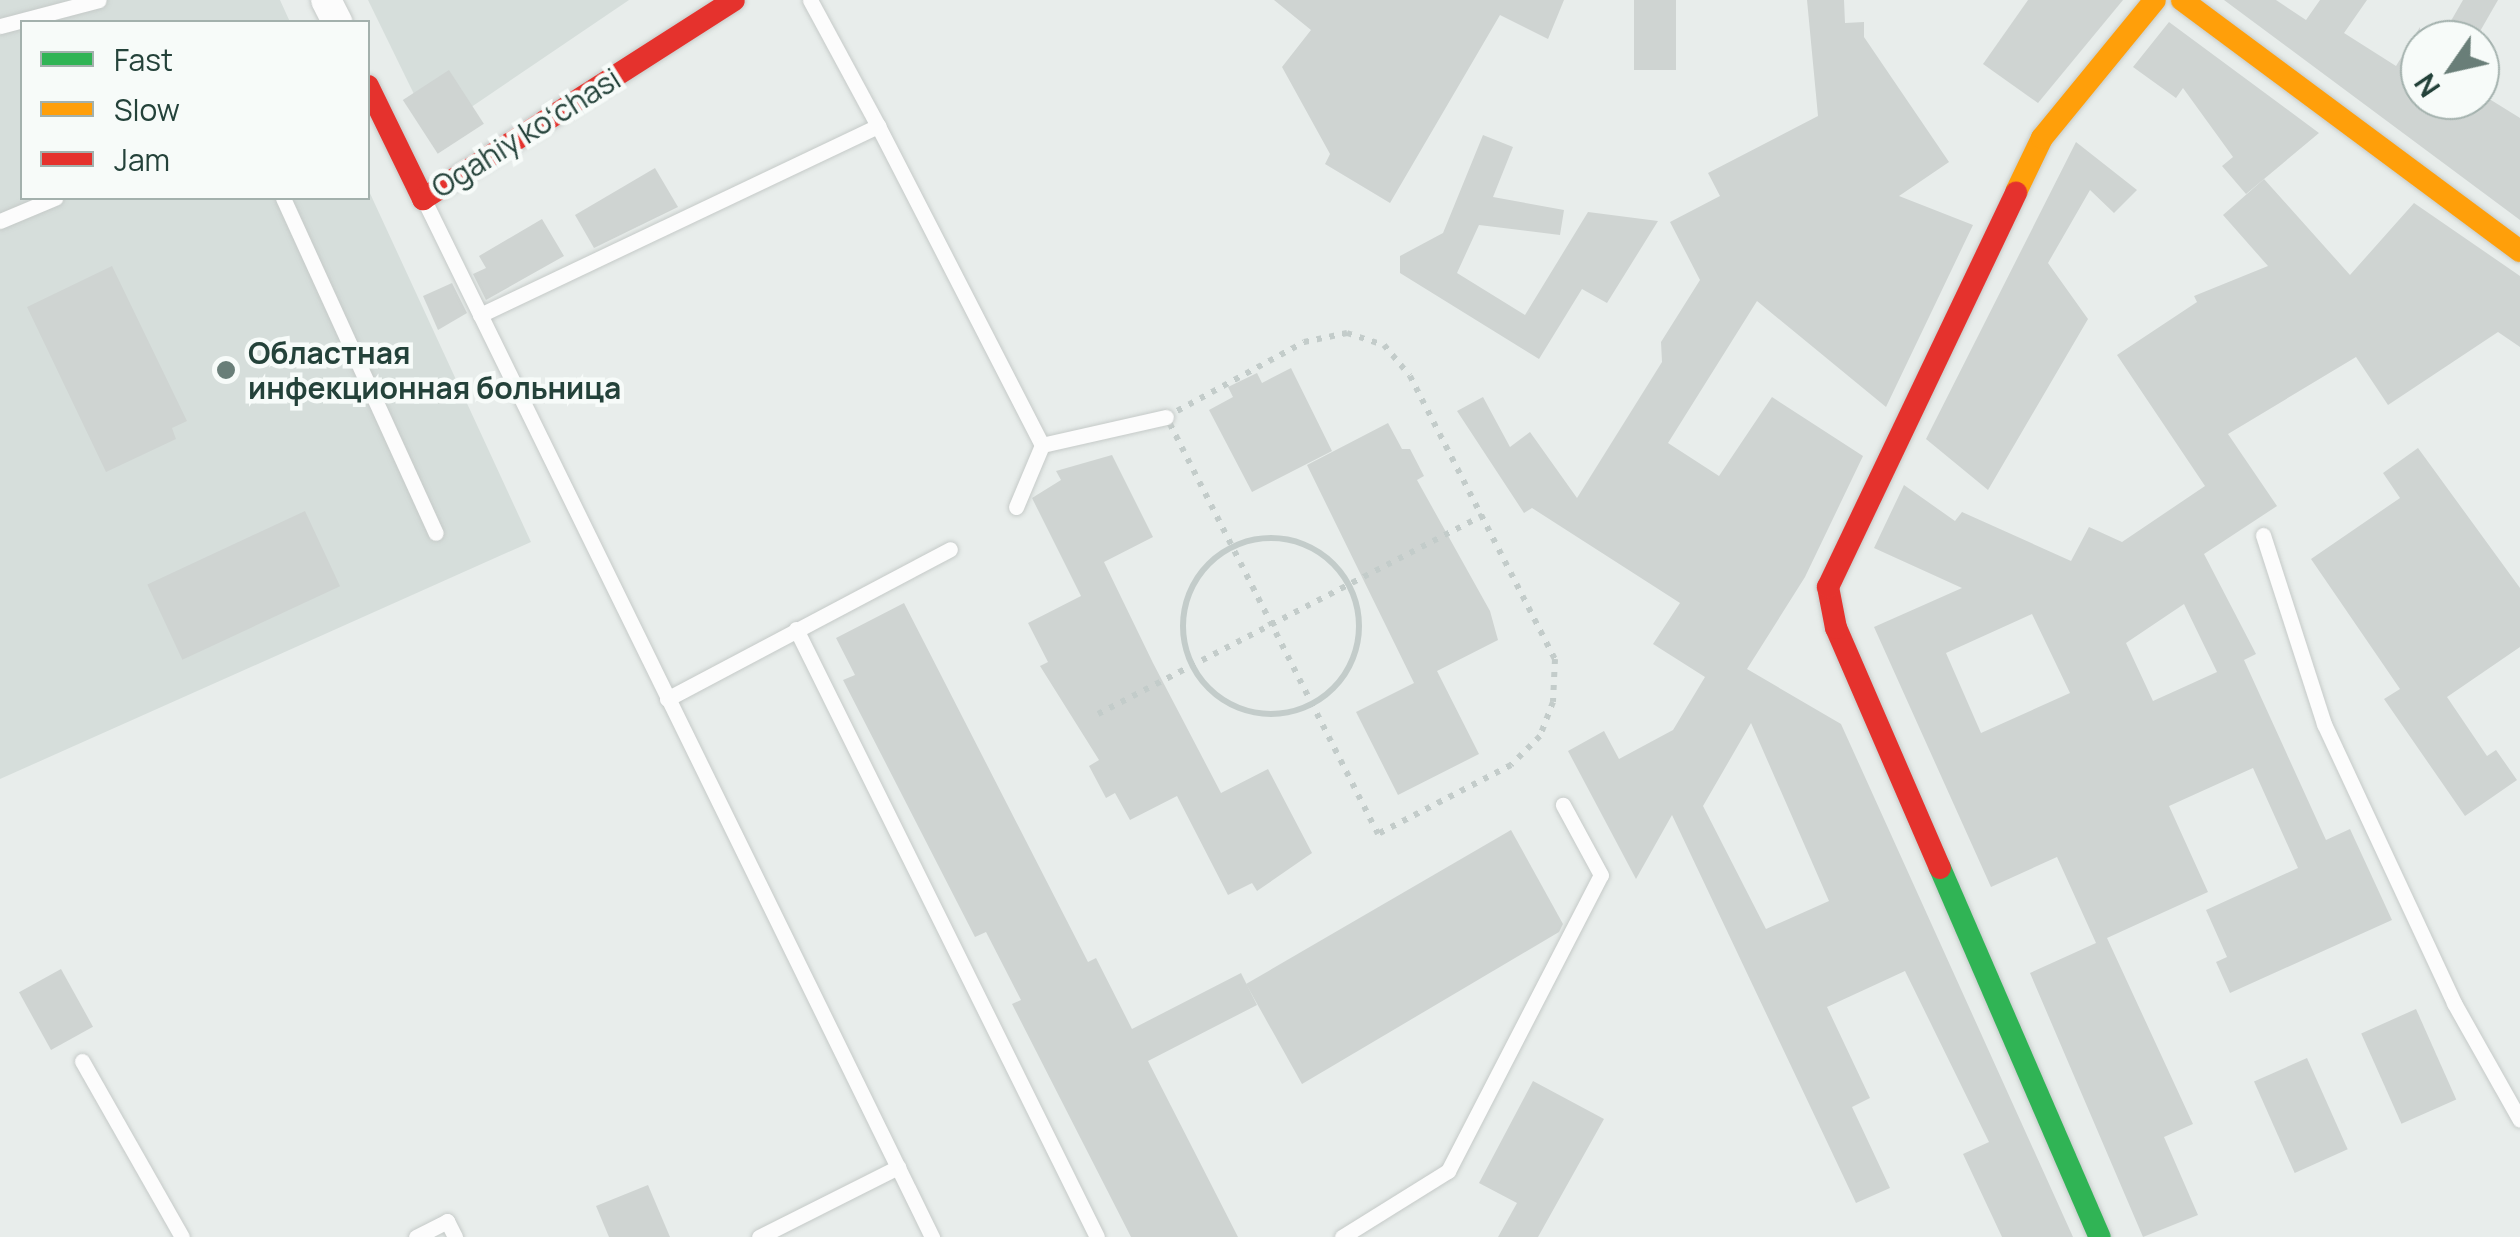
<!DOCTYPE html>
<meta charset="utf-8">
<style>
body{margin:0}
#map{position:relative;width:2520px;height:1237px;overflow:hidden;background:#e8edeb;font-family:Manrope,sans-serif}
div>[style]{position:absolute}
.built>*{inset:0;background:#d6dedb}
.building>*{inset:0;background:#cfd4d2;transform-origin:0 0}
.path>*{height:6px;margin-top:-3px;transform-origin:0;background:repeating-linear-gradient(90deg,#c3ccca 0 5px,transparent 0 13px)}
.path>.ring{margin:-3px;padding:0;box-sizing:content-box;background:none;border:6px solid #c3ccca;border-radius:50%}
.roads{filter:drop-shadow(0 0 2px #c5cac8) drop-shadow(0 0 2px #c5cac8)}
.lane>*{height:15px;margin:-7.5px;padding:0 7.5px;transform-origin:7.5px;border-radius:7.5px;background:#fcfcfc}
.street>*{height:30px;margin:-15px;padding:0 15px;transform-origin:15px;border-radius:15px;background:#fcfcfc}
.fast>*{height:22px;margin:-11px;padding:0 11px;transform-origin:11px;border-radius:11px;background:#30b455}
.slow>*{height:22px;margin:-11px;padding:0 11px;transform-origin:11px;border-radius:11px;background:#ff9f0a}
.jam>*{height:22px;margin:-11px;padding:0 11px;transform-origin:11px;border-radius:11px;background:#e5322d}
.dots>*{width:28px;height:28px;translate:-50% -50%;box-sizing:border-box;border:5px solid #f7fbf9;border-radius:50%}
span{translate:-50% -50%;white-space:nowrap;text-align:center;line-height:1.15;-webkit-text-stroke:9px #f7fbf9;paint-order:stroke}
.street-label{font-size:30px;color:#24423a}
.poi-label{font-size:30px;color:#24423a;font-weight:700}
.left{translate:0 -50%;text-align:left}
.legend{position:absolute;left:20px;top:20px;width:350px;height:180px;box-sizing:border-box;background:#f7fbf9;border:2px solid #a3b1ad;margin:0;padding:12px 18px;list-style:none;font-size:30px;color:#24423a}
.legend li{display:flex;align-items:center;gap:20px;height:50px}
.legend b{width:50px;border:2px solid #a3b1ad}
.north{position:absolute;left:2400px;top:20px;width:100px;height:100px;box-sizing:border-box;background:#f7fbf9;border:2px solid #a3b1ad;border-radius:50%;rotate:236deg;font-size:28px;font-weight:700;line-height:40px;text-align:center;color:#24423a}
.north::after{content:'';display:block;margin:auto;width:35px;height:45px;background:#697e78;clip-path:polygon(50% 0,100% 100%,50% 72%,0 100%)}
</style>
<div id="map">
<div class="built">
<div style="clip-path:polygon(0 0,280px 0,290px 22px,22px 22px,22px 198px,368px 198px,368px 189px,531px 542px,0 779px)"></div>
<div style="clip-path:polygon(368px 0,629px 0,433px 133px)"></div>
</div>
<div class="building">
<div style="clip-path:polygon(1274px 0,1564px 0,1548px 39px,1500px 15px,1390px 203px,1325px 164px,1330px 154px,1282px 67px,1311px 30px)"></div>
<div style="left:1634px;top:0;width:42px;height:70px"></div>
<div style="clip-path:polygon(evenodd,1807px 0,1844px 0,1845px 23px,1864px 22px,1864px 37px,1949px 162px,1899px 196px,1973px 225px,1886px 407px,1757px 301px,1668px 443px,1719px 476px,1772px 397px,1863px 456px,1805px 577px,1747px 669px,1841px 724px,2073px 1237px,2002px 1237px,1963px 1154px,1989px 1142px,1905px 971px,1827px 1007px,1870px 1098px,1852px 1107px,1890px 1188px,1856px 1203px,1672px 815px,1636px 879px,1568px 751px,1604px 731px,1619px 759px,1673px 730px,1705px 677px,1653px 644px,1680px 603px,1532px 508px,1524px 513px,1457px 411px,1483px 397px,1510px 447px,1530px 432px,1577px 498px,1662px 362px,1661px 342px,1700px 280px,1670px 222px,1720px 196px,1708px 173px,1818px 116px,1807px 0,1751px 723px,1829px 901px,1766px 929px,1703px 806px,1751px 723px)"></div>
<div style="clip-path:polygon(2028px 0,2123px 0,2038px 103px,1983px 64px)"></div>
<div style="clip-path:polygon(2224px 0,2276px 0,2306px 20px,2320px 0,2367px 0,2344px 33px,2396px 66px,2420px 27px,2420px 100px,2491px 100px,2520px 118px,2520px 220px)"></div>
<div style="clip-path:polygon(2463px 0,2498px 0,2475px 40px,2440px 40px)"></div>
<div style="clip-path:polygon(2169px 22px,2319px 133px,2246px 194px,2222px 166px,2233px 157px,2183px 88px,2176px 98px,2133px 67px)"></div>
<div style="left:449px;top:70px;width:64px;height:55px;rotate:57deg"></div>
<div style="clip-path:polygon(1483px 135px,1513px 147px,1493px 197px,1564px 210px,1560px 235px,1479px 225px,1457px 273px,1525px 315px,1588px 212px,1658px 221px,1607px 303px,1582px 289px,1539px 359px,1400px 273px,1400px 256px,1443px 233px)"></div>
<div style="clip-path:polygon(2076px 142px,2137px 190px,2114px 213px,2090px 190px,2048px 263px,2088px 319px,1988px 490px,1926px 439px)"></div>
<div style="clip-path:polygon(655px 168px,678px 207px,594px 248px,575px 215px)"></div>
<div style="clip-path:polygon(evenodd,2264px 179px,2350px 275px,2414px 203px,2520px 276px,2520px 347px,2498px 332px,2388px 405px,2356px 357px,2228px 434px,2277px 506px,2204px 554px,2256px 654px,2244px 660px,2326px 840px,2350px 829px,2392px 920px,2230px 993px,2216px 962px,2227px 957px,2206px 910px,2298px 868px,2253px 768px,2169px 806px,2208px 892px,2107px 938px,2193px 1124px,2164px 1137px,2198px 1215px,2143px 1237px,2030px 973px,2096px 943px,2057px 857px,1991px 887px,1874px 627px,1962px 588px,1874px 548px,1904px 485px,1955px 521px,1962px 512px,2071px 561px,2089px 527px,2122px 542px,2205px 486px,2117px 355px,2197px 302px,2194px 296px,2268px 266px,2223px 215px,2264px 179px,2184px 604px,2217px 672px,2153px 701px,2126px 643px,2184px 604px,2264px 179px,2032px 614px,2070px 693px,1981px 733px,1946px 653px,2032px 614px)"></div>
<div style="clip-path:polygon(542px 219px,564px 256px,486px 300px,473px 274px,486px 268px,479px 256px)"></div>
<div style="clip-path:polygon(112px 266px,187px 421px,172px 428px,176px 439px,106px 472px,27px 307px)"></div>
<div style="clip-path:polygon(452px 283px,467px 313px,438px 330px,423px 296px)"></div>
<div style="clip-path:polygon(1291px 368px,1332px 451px,1252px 492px,1209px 410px,1233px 397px,1228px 387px,1257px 373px,1262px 383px)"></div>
<div style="clip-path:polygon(1388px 423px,1402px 449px,1410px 449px,1424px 476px,1417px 480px,1490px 611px,1498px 640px,1437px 671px,1479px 754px,1398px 795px,1356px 712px,1414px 683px,1307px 465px)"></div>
<div style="clip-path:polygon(2418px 448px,2520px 588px,2520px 647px,2447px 697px,2487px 756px,2496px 750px,2517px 780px,2465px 816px,2384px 699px,2400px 689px,2311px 559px,2400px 498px,2383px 473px)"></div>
<div style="clip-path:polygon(1112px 455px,1153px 537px,1104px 562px,1153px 663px,1221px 793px,1268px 769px,1312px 853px,1257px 891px,1252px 883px,1228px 895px,1177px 796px,1130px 820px,1115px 793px,1106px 798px,1089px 766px,1099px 760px,1040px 666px,1048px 662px,1028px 623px,1081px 596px,1032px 498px,1061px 480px,1056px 471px)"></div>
<div style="left:305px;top:511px;width:83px;height:174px;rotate:65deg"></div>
<div style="clip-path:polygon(904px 603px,1088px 962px,1096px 958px,1132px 1029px,1241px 973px,1257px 1005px,1148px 1061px,1238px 1237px,1131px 1237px,1012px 1004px,1021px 1000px,986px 932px,975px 937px,843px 680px,855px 675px,836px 638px)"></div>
<div style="clip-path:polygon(1511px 830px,1563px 924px,1559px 932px,1302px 1084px,1246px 984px)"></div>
<div style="left:61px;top:969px;width:66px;height:48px;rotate:61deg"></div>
<div style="left:2416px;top:1009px;width:99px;height:60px;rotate:66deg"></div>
<div style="left:2307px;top:1058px;width:100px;height:58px;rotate:66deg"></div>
<div style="clip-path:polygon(1533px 1081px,1604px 1119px,1538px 1237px,1498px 1237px,1517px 1203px,1479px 1183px)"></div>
<div style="clip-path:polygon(648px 1185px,670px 1237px,609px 1237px,596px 1206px)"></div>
</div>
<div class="path">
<div style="left:1347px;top:333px;width:39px;rotate:18deg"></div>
<div style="left:1384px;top:345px;width:40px;rotate:50deg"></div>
<div style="left:1410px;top:376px;width:318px;rotate:62.9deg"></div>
<div style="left:1555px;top:659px;width:43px;rotate:92.7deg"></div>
<div style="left:1553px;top:702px;width:36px;rotate:111deg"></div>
<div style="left:1540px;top:736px;width:41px;rotate:135deg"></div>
<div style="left:1511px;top:765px;width:150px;rotate:152.6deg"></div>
<div style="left:1378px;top:834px;width:468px;rotate:-116.9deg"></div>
<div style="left:1166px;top:417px;width:157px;rotate:-28.5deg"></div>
<div style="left:1304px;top:342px;width:44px;rotate:-11.8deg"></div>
<div class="ring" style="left:1183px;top:538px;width:170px;height:170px"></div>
<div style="left:1098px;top:714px;width:433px;rotate:-27.3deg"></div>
</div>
<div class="roads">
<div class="lane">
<div style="left:810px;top:0;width:143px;rotate:61.6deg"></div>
<div style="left:0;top:26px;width:102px;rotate:-14.7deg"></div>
<div style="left:283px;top:198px;width:368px;rotate:65.5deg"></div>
<div style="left:425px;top:202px;width:1153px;rotate:63.9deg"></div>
<div style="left:0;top:221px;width:60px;rotate:-22.7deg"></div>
<div style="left:480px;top:315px;width:441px;rotate:-25.4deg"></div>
<div style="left:878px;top:126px;width:359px;rotate:62.8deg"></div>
<div style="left:1016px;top:507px;width:67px;rotate:-67.2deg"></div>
<div style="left:1042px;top:445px;width:127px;rotate:-12.7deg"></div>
<div style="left:2263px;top:535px;width:199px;rotate:72.1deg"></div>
<div style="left:2324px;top:724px;width:308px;rotate:65deg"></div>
<div style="left:2454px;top:1003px;width:134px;rotate:60.6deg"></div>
<div style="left:796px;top:629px;width:678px;rotate:63.66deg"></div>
<div style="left:667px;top:699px;width:320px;rotate:-27.9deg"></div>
<div style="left:82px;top:1061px;width:202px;rotate:60.4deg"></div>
<div style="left:416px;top:1237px;width:35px;rotate:-27deg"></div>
<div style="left:447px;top:1221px;width:18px;rotate:63deg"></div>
<div style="left:759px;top:1237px;width:156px;rotate:-26.7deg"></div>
<div style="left:1342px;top:1237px;width:125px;rotate:-31.9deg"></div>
<div style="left:1448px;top:1171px;width:333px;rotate:-62.7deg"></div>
<div style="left:1601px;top:875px;width:80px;rotate:-118.5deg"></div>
</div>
<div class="street">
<div style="left:326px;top:0;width:25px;rotate:63deg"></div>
</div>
<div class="fast">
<div style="left:1940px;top:868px;width:402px;rotate:66.6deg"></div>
</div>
<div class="slow">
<div style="left:2182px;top:0;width:421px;rotate:36.6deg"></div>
<div style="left:2016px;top:192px;width:60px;rotate:-64.3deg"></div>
<div style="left:2042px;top:138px;width:178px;rotate:-50.7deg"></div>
</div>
<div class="jam">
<div style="left:368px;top:86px;width:126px;rotate:64deg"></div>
<div style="left:423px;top:199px;width:369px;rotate:-32.6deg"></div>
<div style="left:1940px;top:868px;width:262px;rotate:-113.4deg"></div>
<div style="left:1836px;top:628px;width:42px;rotate:-101deg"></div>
<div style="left:1828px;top:587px;width:437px;rotate:-64.5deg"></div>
</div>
</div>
<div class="dots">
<div style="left:226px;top:370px;background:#697e78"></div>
</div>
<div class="street-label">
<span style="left:526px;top:133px;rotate:-32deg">Ogahiy koʻchasi</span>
</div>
<div class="poi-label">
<span class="left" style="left:248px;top:370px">Областная<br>инфекционная больница</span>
</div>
<ul class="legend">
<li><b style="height:12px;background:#30b455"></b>Fast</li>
<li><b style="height:12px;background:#ff9f0a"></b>Slow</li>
<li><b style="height:12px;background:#e5322d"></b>Jam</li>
</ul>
<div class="north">N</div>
</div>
